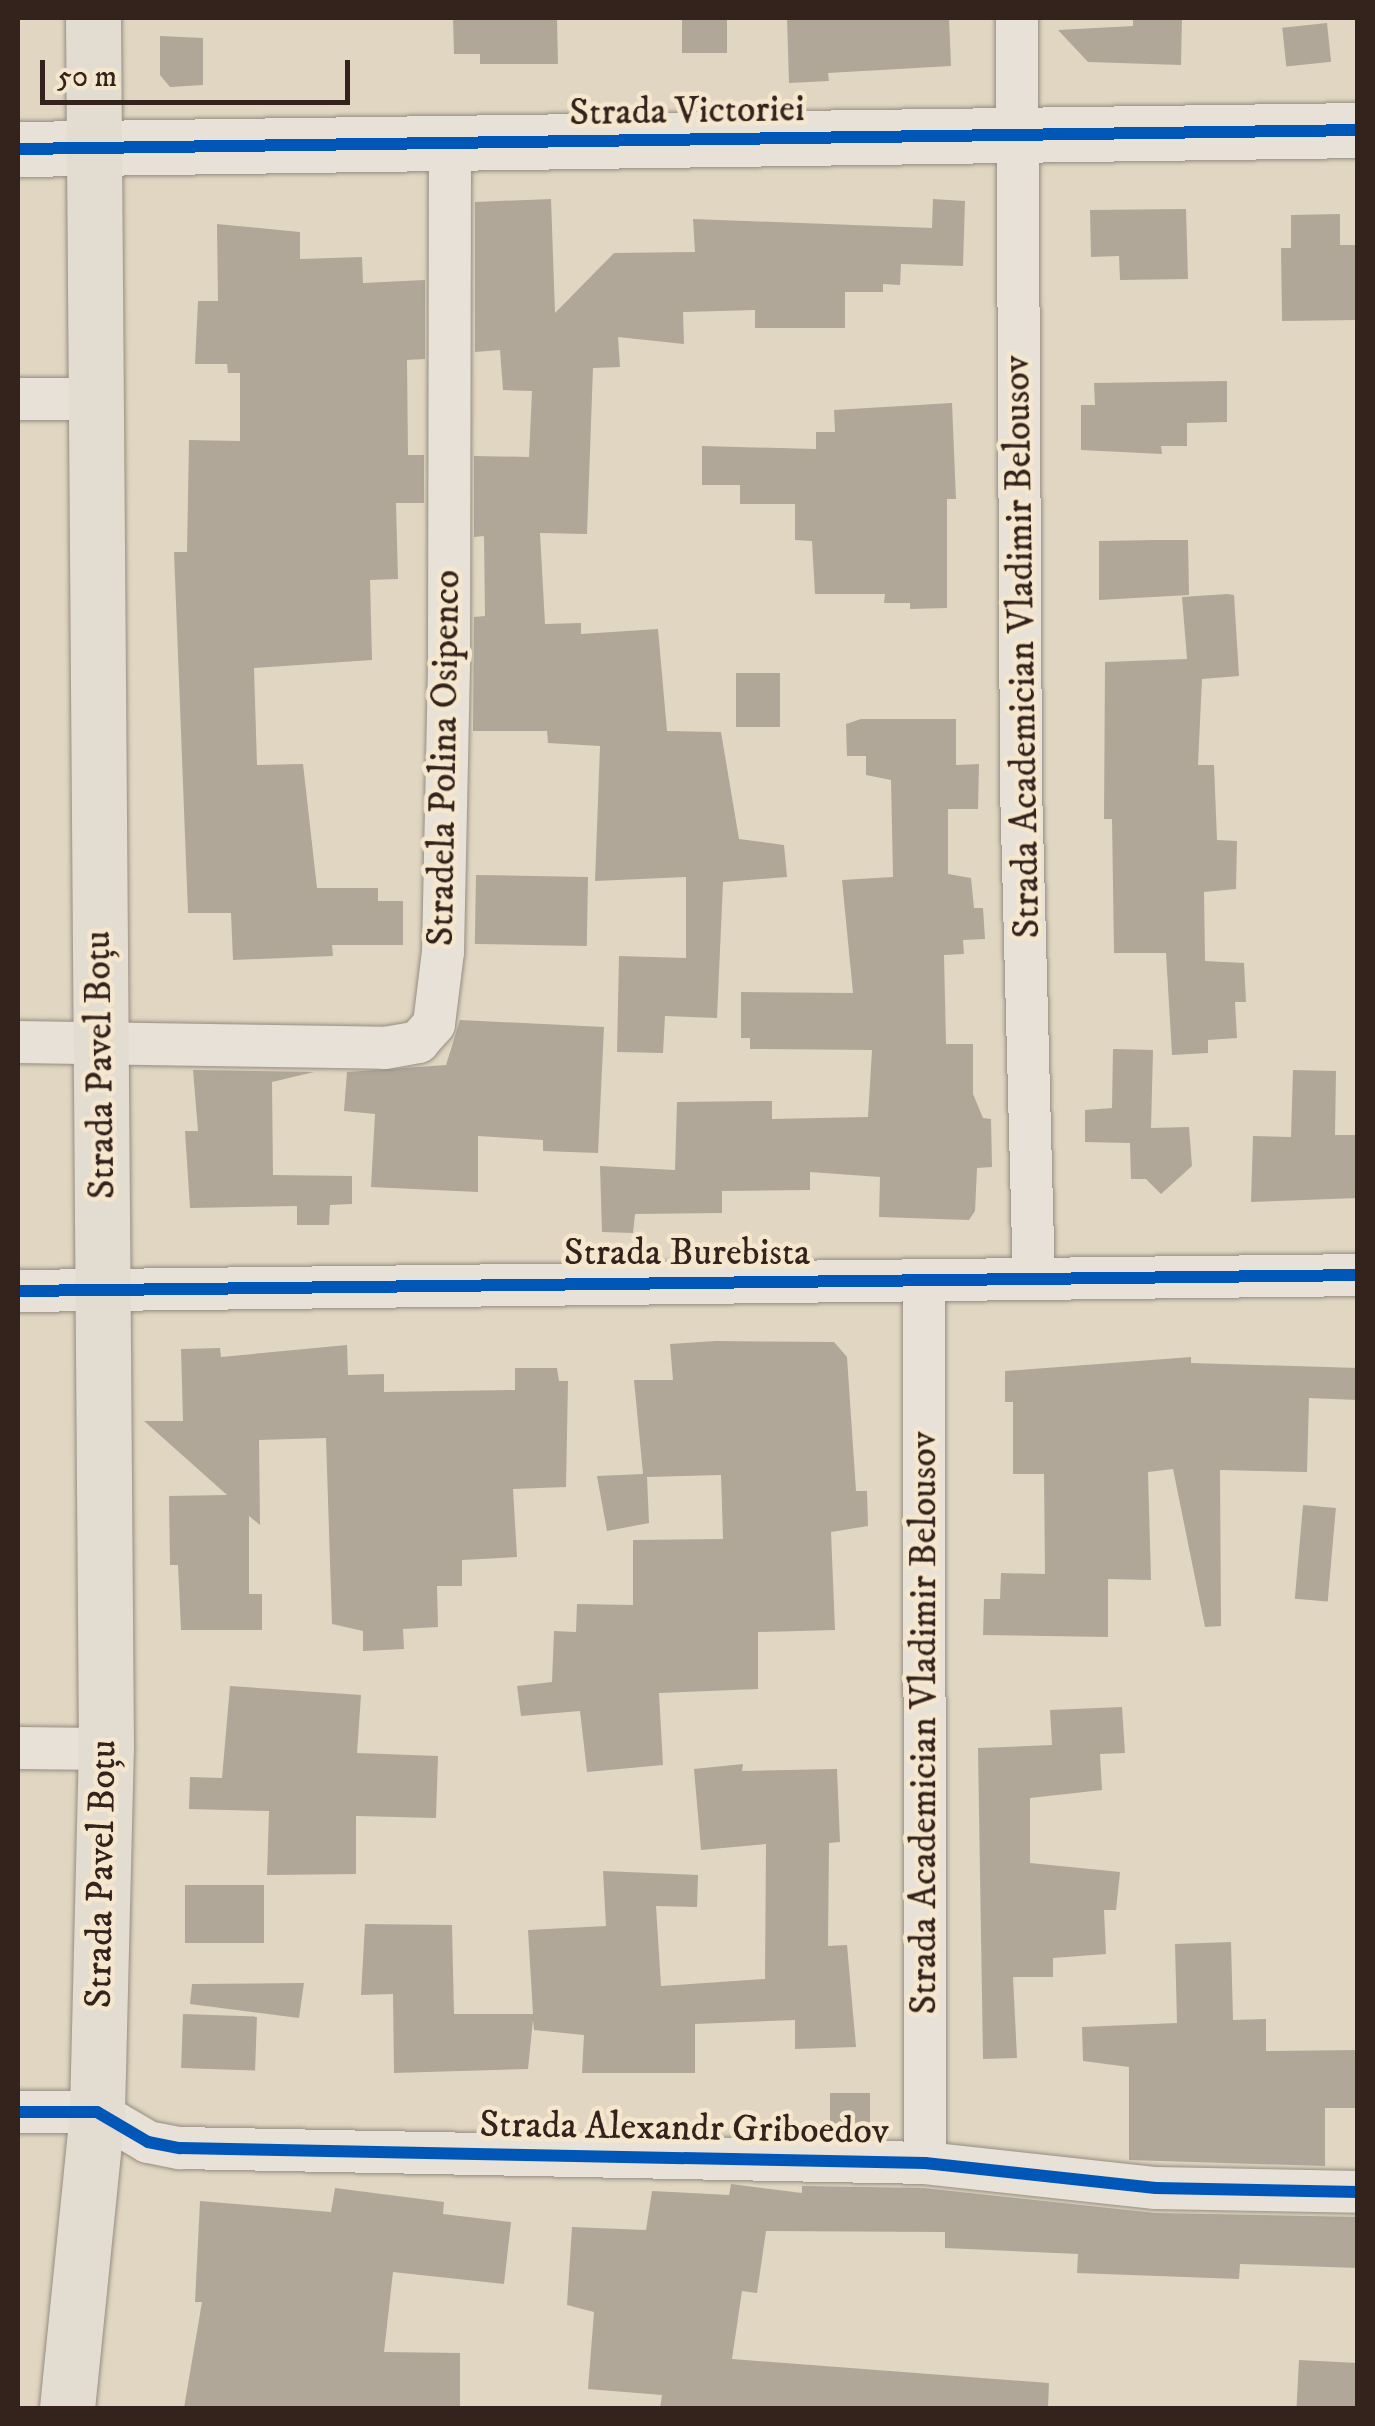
<!DOCTYPE html>
<meta charset="utf-8">
<style>
body{margin:0}
#map{position:relative;width:1375px;height:2426px;overflow:hidden;background:#e1d6c1;font-family:"IM FELL DW Pica",serif}
div>[style]{position:absolute}
.building>*{inset:0;background:#b0a799;transform-origin:0 0}
.roads{filter:drop-shadow(0 0 2px #968d81) drop-shadow(0 0 2px #968d81)}
.street>*{height:42px;margin:-21px;padding:0 21px;transform-origin:21px;border-radius:21px;background:#e7e1d7}
.secondary>*{height:55px;margin:-27.5px;padding:0 27.5px;transform-origin:27.5px;border-radius:27.5px;background:#e7e1d7}
.primary>*{height:55px;margin:-27.5px;padding:0 27.5px;transform-origin:27.5px;border-radius:27.5px;background:#e3dcd0}
.cycleway>*{height:12px;margin:-6px;padding:0 6px;transform-origin:6px;border-radius:6px;background:#0057b8}
span{translate:-50% -50%;white-space:nowrap;text-align:center;line-height:1.15;-webkit-text-stroke:9px #f5e7ce;paint-order:stroke}
.street-label{font-size:38px;color:#33231c}
.frame{position:absolute;inset:0;border:20px solid #33231c;pointer-events:none}
.scale{position:absolute;left:40px;top:60px;width:310px;height:45px;box-sizing:border-box;border:5px solid #33231c;border-top:0;padding-left:12px;font-size:30px;line-height:35px;white-space:nowrap;color:#33231c;-webkit-text-stroke:8px #f5e7ce;paint-order:stroke}
</style>
<div id="map">
<div class="building">
<div style="clip-path:polygon(453px 18px,557px 18px,558px 64px,480px 64px,480px 54px,454px 54px)"></div>
<div style="left:682px;top:18px;width:45px;height:35px"></div>
<div style="clip-path:polygon(787px 18px,949px 18px,951px 66px,828px 73px,829px 81px,789px 83px)"></div>
<div style="clip-path:polygon(1133px 18px,1182px 18px,1181px 65px,1088px 62px,1058px 30px,1133px 26px)"></div>
<div style="left:1327px;top:23px;width:39px;height:45px;rotate:84deg"></div>
<div style="clip-path:polygon(160px 36px,203px 38px,203px 85px,170px 87px,160px 75px)"></div>
<div style="clip-path:polygon(551px 199px,555px 313px,614px 253px,695px 252px,693px 219px,932px 228px,933px 199px,965px 201px,963px 266px,901px 264px,900px 285px,883px 284px,883px 292px,845px 292px,845px 328px,755px 328px,755px 310px,683px 312px,684px 344px,618px 337px,620px 367px,593px 368px,587px 534px,540px 533px,545px 624px,581px 623px,581px 634px,658px 629px,667px 731px,721px 732px,739px 839px,784px 845px,787px 877px,723px 882px,717px 1018px,665px 1016px,663px 1053px,617px 1052px,619px 956px,686px 958px,686px 877px,595px 881px,600px 746px,548px 743px,547px 731px,473px 731px,474px 617px,485px 616px,484px 536px,474px 537px,474px 456px,529px 457px,532px 391px,503px 390px,500px 350px,475px 352px,475px 202px)"></div>
<div style="clip-path:polygon(1186px 209px,1188px 279px,1120px 280px,1119px 256px,1091px 257px,1090px 210px)"></div>
<div style="clip-path:polygon(1340px 214px,1340px 245px,1356px 245px,1357px 320px,1282px 321px,1281px 248px,1291px 248px,1291px 215px)"></div>
<div style="clip-path:polygon(217px 224px,300px 232px,300px 259px,362px 257px,363px 283px,425px 280px,425px 359px,407px 360px,408px 455px,424px 455px,424px 503px,396px 503px,398px 579px,370px 580px,372px 660px,254px 668px,257px 765px,303px 764px,317px 888px,378px 888px,378px 901px,403px 901px,403px 945px,332px 945px,333px 956px,233px 960px,231px 913px,188px 913px,174px 552px,187px 552px,189px 440px,240px 441px,240px 373px,228px 373px,227px 364px,195px 364px,198px 301px,218px 301px)"></div>
<div style="clip-path:polygon(1227px 381px,1227px 422px,1187px 423px,1187px 446px,1161px 446px,1162px 454px,1081px 450px,1081px 405px,1095px 405px,1094px 383px)"></div>
<div style="clip-path:polygon(952px 403px,956px 499px,947px 499px,947px 608px,910px 609px,910px 603px,884px 603px,885px 594px,815px 594px,812px 541px,795px 540px,795px 504px,740px 504px,740px 485px,702px 485px,702px 446px,816px 449px,816px 432px,835px 432px,834px 410px)"></div>
<div style="clip-path:polygon(1156px 540px,1188px 540px,1189px 595px,1099px 600px,1099px 541px)"></div>
<div style="clip-path:polygon(1227px 594px,1234px 595px,1239px 676px,1202px 679px,1198px 765px,1214px 765px,1217px 840px,1237px 841px,1236px 889px,1204px 892px,1205px 961px,1244px 963px,1246px 1002px,1235px 1002px,1237px 1038px,1208px 1040px,1208px 1053px,1172px 1055px,1166px 953px,1114px 953px,1112px 819px,1104px 819px,1105px 662px,1187px 659px,1182px 597px)"></div>
<div style="left:780px;top:673px;width:54px;height:44px;rotate:90deg"></div>
<div style="clip-path:polygon(861px 719px,956px 719px,956px 765px,979px 764px,978px 809px,948px 809px,948px 874px,971px 878px,974px 908px,983px 908px,985px 939px,963px 940px,964px 954px,944px 955px,946px 1044px,973px 1044px,973px 1094px,983px 1118px,991px 1119px,992px 1167px,977px 1168px,975px 1211px,969px 1220px,879px 1217px,880px 1177px,810px 1172px,810px 1190px,722px 1191px,722px 1213px,635px 1214px,633px 1233px,602px 1232px,600px 1166px,675px 1170px,677px 1102px,772px 1101px,772px 1119px,868px 1117px,872px 1050px,750px 1049px,750px 1038px,741px 1038px,741px 992px,853px 993px,842px 880px,893px 877px,891px 780px,866px 775px,866px 756px,847px 756px,846px 724px)"></div>
<div style="left:476px;top:875px;width:112px;height:69px;rotate:1deg"></div>
<div style="clip-path:polygon(460px 1020px,604px 1027px,598px 1153px,543px 1151px,543px 1140px,478px 1136px,478px 1192px,371px 1187px,375px 1114px,344px 1111px,347px 1072px,446px 1065px)"></div>
<div style="clip-path:polygon(1113px 1049px,1153px 1050px,1151px 1128px,1189px 1127px,1192px 1166px,1161px 1194px,1146px 1179px,1131px 1179px,1130px 1143px,1085px 1142px,1085px 1110px,1112px 1108px)"></div>
<div style="clip-path:polygon(193px 1070px,314px 1072px,272px 1082px,273px 1175px,352px 1176px,352px 1204px,330px 1205px,329px 1225px,297px 1225px,297px 1206px,190px 1208px,185px 1131px,198px 1131px)"></div>
<div style="clip-path:polygon(1293px 1070px,1336px 1071px,1335px 1135px,1358px 1135px,1358px 1198px,1251px 1202px,1253px 1136px,1291px 1137px)"></div>
<div style="clip-path:polygon(716px 1341px,834px 1342px,847px 1357px,856px 1491px,867px 1491px,868px 1526px,831px 1532px,835px 1630px,758px 1632px,758px 1689px,659px 1693px,663px 1765px,587px 1772px,580px 1711px,521px 1716px,517px 1686px,552px 1682px,554px 1631px,576px 1632px,577px 1604px,633px 1605px,633px 1540px,723px 1539px,721px 1475px,647px 1477px,649px 1523px,607px 1531px,597px 1476px,643px 1474px,634px 1380px,673px 1380px,670px 1344px)"></div>
<div style="clip-path:polygon(347px 1345px,348px 1375px,384px 1374px,384px 1392px,515px 1390px,515px 1368px,557px 1368px,559px 1381px,568px 1381px,566px 1487px,513px 1489px,517px 1557px,462px 1560px,462px 1586px,437px 1586px,438px 1627px,403px 1629px,404px 1649px,363px 1651px,363px 1631px,332px 1624px,326px 1438px,259px 1440px,260px 1525px,249px 1516px,249px 1594px,262px 1594px,262px 1630px,181px 1630px,178px 1565px,170px 1565px,169px 1496px,227px 1495px,144px 1421px,183px 1421px,181px 1349px,220px 1348px,221px 1357px)"></div>
<div style="clip-path:polygon(1191px 1357px,1191px 1363px,1358px 1368px,1358px 1400px,1309px 1398px,1307px 1472px,1220px 1470px,1221px 1626px,1205px 1627px,1173px 1469px,1148px 1472px,1151px 1580px,1108px 1579px,1108px 1637px,983px 1635px,984px 1599px,1000px 1599px,1001px 1573px,1045px 1574px,1044px 1474px,1013px 1474px,1013px 1402px,1005px 1402px,1005px 1371px)"></div>
<div style="left:1303px;top:1505px;width:33px;height:94px;rotate:5deg"></div>
<div style="clip-path:polygon(230px 1686px,361px 1695px,357px 1753px,438px 1756px,436px 1818px,356px 1816px,356px 1874px,267px 1875px,269px 1811px,189px 1809px,190px 1777px,222px 1778px)"></div>
<div style="clip-path:polygon(1122px 1707px,1125px 1753px,1100px 1754px,1102px 1790px,1030px 1798px,1030px 1863px,1120px 1872px,1116px 1910px,1104px 1910px,1106px 1954px,1053px 1958px,1053px 1977px,1013px 1977px,1017px 2058px,983px 2059px,978px 1748px,1052px 1745px,1050px 1710px)"></div>
<div style="clip-path:polygon(743px 1764px,742px 1771px,837px 1769px,840px 1842px,829px 1843px,828px 1946px,847px 1945px,856px 2047px,795px 2049px,795px 2020px,695px 2024px,695px 2073px,582px 2073px,584px 2035px,534px 2030px,533px 2020px,528px 2069px,394px 2073px,393px 1994px,361px 1995px,365px 1924px,452px 1925px,454px 2014px,533px 2014px,528px 1930px,606px 1926px,603px 1871px,698px 1875px,697px 1907px,656px 1906px,661px 1986px,765px 1979px,766px 1844px,701px 1850px,694px 1769px)"></div>
<div style="left:185px;top:1885px;width:79px;height:58px"></div>
<div style="clip-path:polygon(1231px 1942px,1233px 2020px,1266px 2019px,1266px 2051px,1358px 2050px,1358px 2108px,1325px 2108px,1325px 2166px,1129px 2160px,1129px 2067px,1083px 2061px,1082px 2027px,1177px 2023px,1175px 1944px)"></div>
<div style="clip-path:polygon(304px 1983px,299px 2018px,190px 2004px,192px 1984px)"></div>
<div style="left:183px;top:2014px;width:74px;height:54px;rotate:2deg"></div>
<div style="left:830px;top:2093px;width:40px;height:43px"></div>
<div style="clip-path:polygon(731px 2184px,802px 2193px,802px 2186px,923px 2188px,1155px 2213px,1358px 2217px,1358px 2268px,1240px 2264px,1239px 2279px,1077px 2273px,1078px 2254px,945px 2248px,945px 2232px,766px 2231px,757px 2293px,742px 2291px,732px 2359px,1049px 2383px,1048px 2408px,660px 2408px,662px 2395px,588px 2389px,594px 2312px,567px 2305px,572px 2227px,646px 2230px,652px 2191px,729px 2195px)"></div>
<div style="clip-path:polygon(335px 2188px,444px 2202px,443px 2214px,511px 2222px,504px 2284px,393px 2272px,384px 2352px,460px 2353px,460px 2408px,184px 2408px,202px 2302px,195px 2302px,200px 2201px,331px 2212px)"></div>
<div style="left:1299px;top:2360px;width:59px;height:48px;rotate:3deg"></div>
</div>
<div class="roads">
<div class="street">
<div style="left:1017px;top:18px;width:769px;rotate:89.7deg"></div>
<div style="left:1021px;top:787px;width:489px;rotate:88.5deg"></div>
<div style="left:18px;top:399px;width:77px"></div>
<div style="left:18px;top:1042px;width:367px;rotate:0.9deg"></div>
<div style="left:385px;top:1048px;width:34px;rotate:-10deg"></div>
<div style="left:418px;top:1042px;width:24px;rotate:-48deg"></div>
<div style="left:434px;top:1024px;width:73px;rotate:-82.9deg"></div>
<div style="left:443px;top:952px;width:286px;rotate:-88.8deg"></div>
<div style="left:449px;top:666px;width:519px;rotate:-89.89deg"></div>
<div style="left:924px;top:1282px;width:881px;rotate:89.93deg"></div>
<div style="left:18px;top:1291px;width:1340px;rotate:-0.68deg"></div>
<div style="left:18px;top:1748px;width:88px;rotate:0.7deg"></div>
<div style="left:18px;top:2112px;width:79px"></div>
<div style="left:97px;top:2112px;width:59px;rotate:30.5deg"></div>
<div style="left:148px;top:2142px;width:33px;rotate:11deg"></div>
<div style="left:180px;top:2148px;width:745px;rotate:1.15deg"></div>
<div style="left:925px;top:2163px;width:232px;rotate:6.2deg"></div>
<div style="left:1156px;top:2188px;width:202px;rotate:1.1deg"></div>
</div>
<div class="secondary">
<div style="left:18px;top:149px;width:1340px;rotate:-0.81deg"></div>
</div>
<div class="primary">
<div style="left:67px;top:2408px;width:298px;rotate:-84.2deg"></div>
<div style="left:97px;top:2112px;width:363px;rotate:-88.6deg"></div>
<div style="left:106px;top:1749px;width:1731px;rotate:-90.43deg"></div>
</div>
</div>
<div class="cycleway">
<div style="left:18px;top:149px;width:1340px;rotate:-0.81deg"></div>
<div style="left:18px;top:1291px;width:1340px;rotate:-0.68deg"></div>
<div style="left:18px;top:2112px;width:79px"></div>
<div style="left:97px;top:2112px;width:59px;rotate:30.5deg"></div>
<div style="left:148px;top:2142px;width:33px;rotate:11deg"></div>
<div style="left:180px;top:2148px;width:745px;rotate:1.15deg"></div>
<div style="left:925px;top:2163px;width:232px;rotate:6.2deg"></div>
<div style="left:1156px;top:2188px;width:202px;rotate:1.1deg"></div>
</div>
<div class="street-label">
<span style="left:687px;top:112px;rotate:-1deg">Strada Victoriei</span>
<span style="left:1023px;top:647px;rotate:-91deg">Strada Academician Vladimir Belousov</span>
<span style="left:445px;top:758px;rotate:-89deg">Stradela Polina Osipenco</span>
<span style="left:101px;top:1065px;rotate:-91deg">Strada Pavel Boțu</span>
<span style="left:687px;top:1254px">Strada Burebista</span>
<span style="left:925px;top:1723px;rotate:-90deg">Strada Academician Vladimir Belousov</span>
<span style="left:102px;top:1874px;rotate:-89deg">Strada Pavel Boțu</span>
<span style="left:684px;top:2129px;rotate:1deg">Strada Alexandr Griboedov</span>
</div>
<div class="frame"></div>
<div class="scale">50 m</div>
</div>
